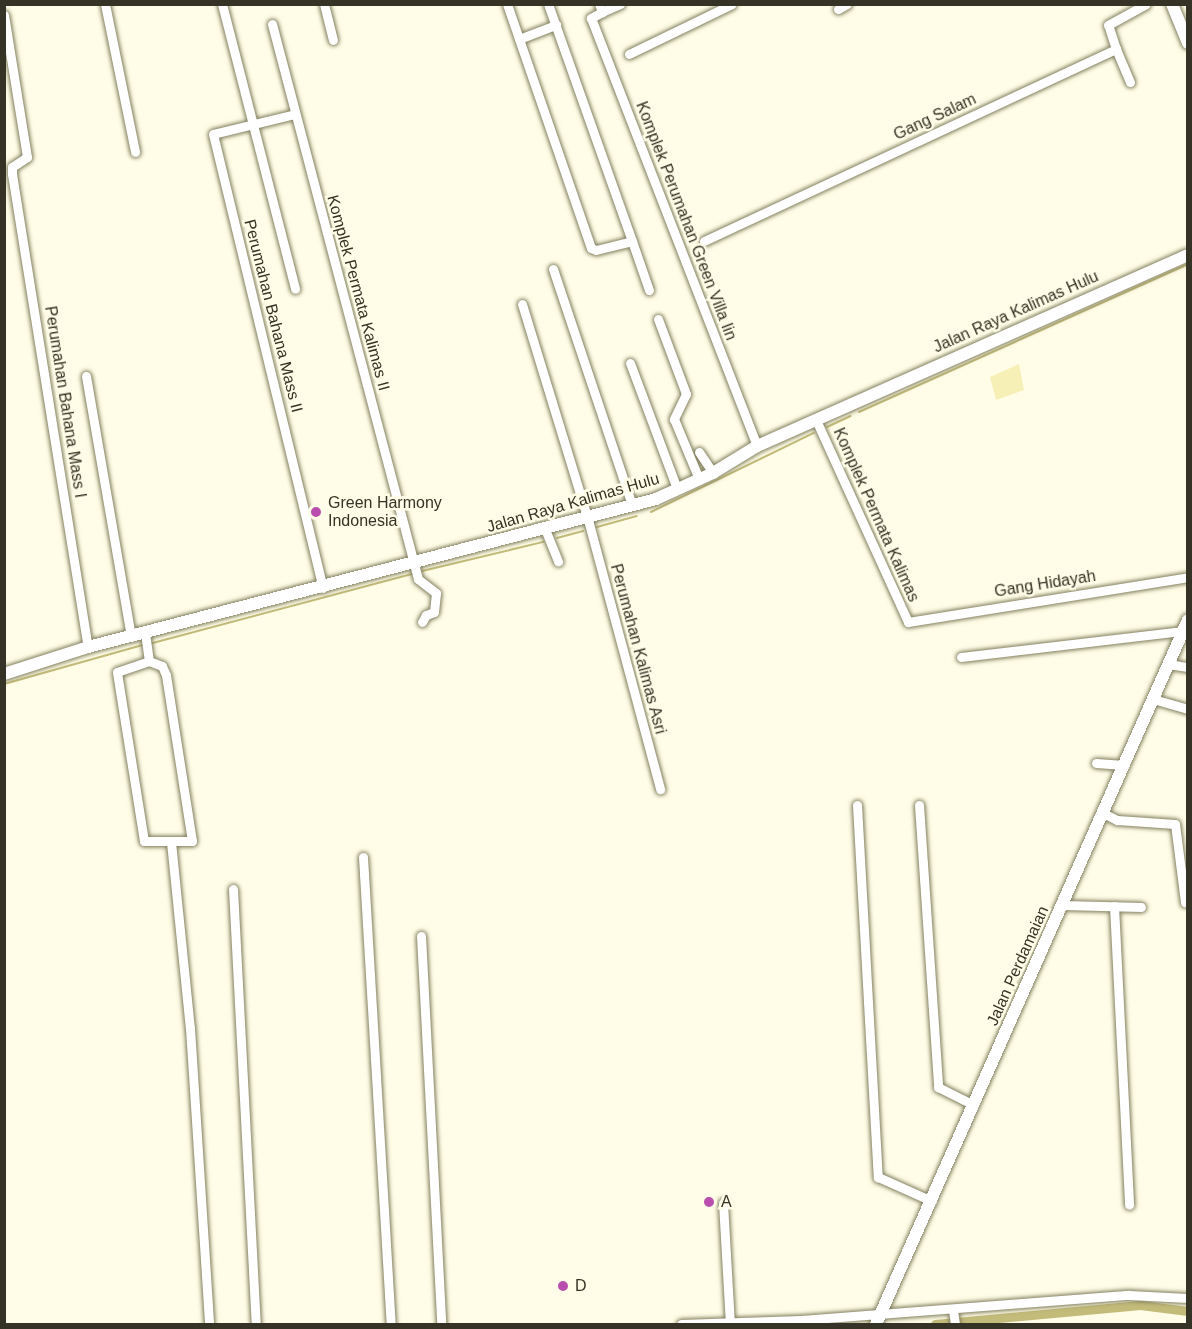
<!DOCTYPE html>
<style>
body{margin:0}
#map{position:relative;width:1192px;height:1329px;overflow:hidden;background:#fffde7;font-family:Helvetica,sans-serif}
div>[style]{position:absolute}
.green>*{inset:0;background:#f7f0b6}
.stream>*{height:2px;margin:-1px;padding:0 1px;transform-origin:1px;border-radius:1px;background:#c3bb79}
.canal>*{height:9px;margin:-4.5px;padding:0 4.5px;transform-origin:4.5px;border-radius:4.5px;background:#c3bb79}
.roads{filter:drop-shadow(0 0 2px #83805f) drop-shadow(0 0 2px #83805f)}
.minor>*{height:9px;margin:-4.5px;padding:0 4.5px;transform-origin:4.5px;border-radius:4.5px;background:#fff}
.tertiary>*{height:12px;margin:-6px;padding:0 6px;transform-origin:6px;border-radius:6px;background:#fff}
.dots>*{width:16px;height:16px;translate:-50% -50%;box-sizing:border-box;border:3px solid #fffde7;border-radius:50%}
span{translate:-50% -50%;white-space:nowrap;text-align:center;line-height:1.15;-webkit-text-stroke:5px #fffde7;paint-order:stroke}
.street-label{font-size:16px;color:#353325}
.poi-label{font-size:16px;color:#353325}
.left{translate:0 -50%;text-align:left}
.frame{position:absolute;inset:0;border:6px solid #353325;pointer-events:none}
</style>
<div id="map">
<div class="green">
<div style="clip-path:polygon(1019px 364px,1024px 390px,996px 400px,990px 377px)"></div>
</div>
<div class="stream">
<div style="left:859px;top:412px;width:361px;rotate:-24.2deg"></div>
<div style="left:827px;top:427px;width:26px;rotate:-25deg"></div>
<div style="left:651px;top:512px;width:181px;rotate:-25.9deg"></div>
<div style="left:597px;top:527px;width:41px;rotate:-15.4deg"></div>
<div style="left:557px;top:538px;width:27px;rotate:-15deg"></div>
<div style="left:418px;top:572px;width:129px;rotate:-13.5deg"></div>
<div style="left:149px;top:644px;width:273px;rotate:-14.9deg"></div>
<div style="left:4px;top:684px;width:144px;rotate:-15.7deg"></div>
</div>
<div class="canal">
<div style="left:935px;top:1324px;width:206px;rotate:-5.3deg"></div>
<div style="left:1140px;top:1305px;width:48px;rotate:7.1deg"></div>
</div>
<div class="roads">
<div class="minor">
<div style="left:105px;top:4px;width:151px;rotate:78.5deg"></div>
<div style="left:222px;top:4px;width:294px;rotate:75.6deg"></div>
<div style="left:324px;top:4px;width:37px;rotate:76deg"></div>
<div style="left:507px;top:4px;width:258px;rotate:71deg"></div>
<div style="left:591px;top:248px;width:5px;rotate:22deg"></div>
<div style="left:596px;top:250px;width:37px;rotate:-14deg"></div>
<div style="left:632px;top:241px;width:251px;rotate:-109.5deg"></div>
<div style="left:599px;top:4px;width:9px;rotate:69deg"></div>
<div style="left:602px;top:12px;width:20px;rotate:-24deg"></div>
<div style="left:838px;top:9px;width:10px;rotate:-29deg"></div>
<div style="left:602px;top:12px;width:13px;rotate:151deg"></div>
<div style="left:591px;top:18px;width:459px;rotate:68.8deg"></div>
<div style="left:4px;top:15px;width:144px;rotate:80.8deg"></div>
<div style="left:27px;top:157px;width:18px;rotate:146deg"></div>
<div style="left:12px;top:167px;width:7px;rotate:90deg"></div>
<div style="left:12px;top:174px;width:479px;rotate:80.9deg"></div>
<div style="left:272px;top:24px;width:574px;rotate:75.26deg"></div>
<div style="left:418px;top:579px;width:23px;rotate:38deg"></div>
<div style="left:436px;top:593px;width:19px;rotate:96deg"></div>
<div style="left:434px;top:612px;width:9px;rotate:159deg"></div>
<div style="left:426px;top:615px;width:8px;rotate:120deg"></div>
<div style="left:519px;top:39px;width:40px;rotate:-21deg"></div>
<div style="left:1116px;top:49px;width:36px;rotate:67deg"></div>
<div style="left:629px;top:54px;width:114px;rotate:-25.9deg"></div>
<div style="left:295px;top:114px;width:84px;rotate:166.3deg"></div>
<div style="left:213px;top:134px;width:467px;rotate:76.4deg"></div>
<div style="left:632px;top:241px;width:52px;rotate:70.9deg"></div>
<div style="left:704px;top:241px;width:455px;rotate:-25deg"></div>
<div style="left:1116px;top:49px;width:25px;rotate:-108deg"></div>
<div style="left:1108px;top:25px;width:43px;rotate:-28.9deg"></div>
<div style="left:553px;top:269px;width:249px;rotate:71.5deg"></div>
<div style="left:522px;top:304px;width:222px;rotate:73deg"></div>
<div style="left:587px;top:516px;width:283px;rotate:75deg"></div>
<div style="left:658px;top:319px;width:80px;rotate:69.5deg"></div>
<div style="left:686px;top:394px;width:28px;rotate:116deg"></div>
<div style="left:674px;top:419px;width:65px;rotate:67.4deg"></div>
<div style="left:630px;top:363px;width:134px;rotate:69.5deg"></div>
<div style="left:86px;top:376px;width:265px;rotate:80.2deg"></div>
<div style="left:816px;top:420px;width:222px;rotate:65.5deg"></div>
<div style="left:908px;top:622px;width:284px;rotate:-9.1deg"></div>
<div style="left:699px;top:452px;width:25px;rotate:56deg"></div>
<div style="left:545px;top:529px;width:35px;rotate:68deg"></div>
<div style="left:145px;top:633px;width:28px;rotate:82deg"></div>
<div style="left:149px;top:661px;width:14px;rotate:21deg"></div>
<div style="left:162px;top:666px;width:10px;rotate:66deg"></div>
<div style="left:166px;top:675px;width:168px;rotate:81.1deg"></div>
<div style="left:192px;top:841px;width:48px;rotate:180deg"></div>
<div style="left:144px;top:841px;width:171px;rotate:-99.1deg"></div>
<div style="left:117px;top:672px;width:34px;rotate:-19deg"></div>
<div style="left:961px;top:657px;width:224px;rotate:-6.7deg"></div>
<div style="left:1168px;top:664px;width:20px;rotate:9deg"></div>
<div style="left:1153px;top:699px;width:36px;rotate:16deg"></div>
<div style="left:1096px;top:763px;width:28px;rotate:4deg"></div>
<div style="left:857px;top:805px;width:373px;rotate:86.8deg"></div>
<div style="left:878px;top:1177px;width:59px;rotate:24deg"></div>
<div style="left:919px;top:805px;width:283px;rotate:86.1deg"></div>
<div style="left:938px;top:1087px;width:40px;rotate:26.6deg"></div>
<div style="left:1103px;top:813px;width:16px;rotate:27deg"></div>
<div style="left:1117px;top:820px;width:58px;rotate:3.9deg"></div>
<div style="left:1175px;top:824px;width:79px;rotate:82.7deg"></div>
<div style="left:171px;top:842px;width:187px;rotate:84.2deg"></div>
<div style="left:190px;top:1028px;width:297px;rotate:86.3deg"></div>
<div style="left:363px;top:857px;width:468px;rotate:86.6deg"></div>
<div style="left:233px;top:889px;width:436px;rotate:87deg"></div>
<div style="left:1063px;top:905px;width:78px;rotate:1.5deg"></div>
<div style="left:1114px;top:906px;width:299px;rotate:87.1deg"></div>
<div style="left:421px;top:936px;width:389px;rotate:87deg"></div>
<div style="left:723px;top:1203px;width:120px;rotate:86.7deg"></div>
<div style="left:953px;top:1310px;width:14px;rotate:82deg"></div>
<div style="left:681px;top:1324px;width:120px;rotate:-1.9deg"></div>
<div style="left:801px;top:1320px;width:329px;rotate:-4.4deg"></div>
<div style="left:1129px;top:1295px;width:59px;rotate:2.9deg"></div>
</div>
<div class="tertiary">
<div style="left:1172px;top:4px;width:42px;rotate:67.7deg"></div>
<div style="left:4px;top:674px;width:88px;rotate:-17.8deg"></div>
<div style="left:88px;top:647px;width:587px;rotate:-14.6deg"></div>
<div style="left:656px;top:499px;width:63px;rotate:-24.5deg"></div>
<div style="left:713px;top:473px;width:52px;rotate:-31.5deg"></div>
<div style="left:757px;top:446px;width:471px;rotate:-23.9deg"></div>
<div style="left:876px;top:1324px;width:770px;rotate:-66.1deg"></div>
</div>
</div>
<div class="dots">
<div style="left:316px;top:512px;background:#ba4eae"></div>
<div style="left:709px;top:1202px;background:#ba4eae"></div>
<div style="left:563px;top:1286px;background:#ba4eae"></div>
</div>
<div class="street-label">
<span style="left:935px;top:117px;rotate:-25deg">Gang Salam</span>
<span style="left:686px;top:221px;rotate:69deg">Komplek Perumahan Green Villa Iin</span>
<span style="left:358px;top:293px;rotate:75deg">Komplek Permata Kalimas II</span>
<span style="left:1016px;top:312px;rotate:-24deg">Jalan Raya Kalimas Hulu</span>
<span style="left:273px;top:316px;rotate:76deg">Perumahan Bahana Mass II</span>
<span style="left:65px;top:402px;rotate:81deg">Perumahan Bahana Mass I</span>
<span style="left:573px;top:503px;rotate:-16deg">Jalan Raya Kalimas Hulu</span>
<span style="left:876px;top:515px;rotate:66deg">Komplek Permata Kalimas</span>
<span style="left:1045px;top:584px;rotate:-9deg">Gang Hidayah</span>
<span style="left:638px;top:649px;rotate:75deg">Perumahan Kalimas Asri</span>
<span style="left:1018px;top:966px;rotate:-66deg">Jalan Perdamaian</span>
</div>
<div class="poi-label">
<span class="left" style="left:328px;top:512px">Green Harmony<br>Indonesia</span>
<span class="left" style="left:721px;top:1202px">A</span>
<span class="left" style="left:575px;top:1286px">D</span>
</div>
<div class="frame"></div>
</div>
